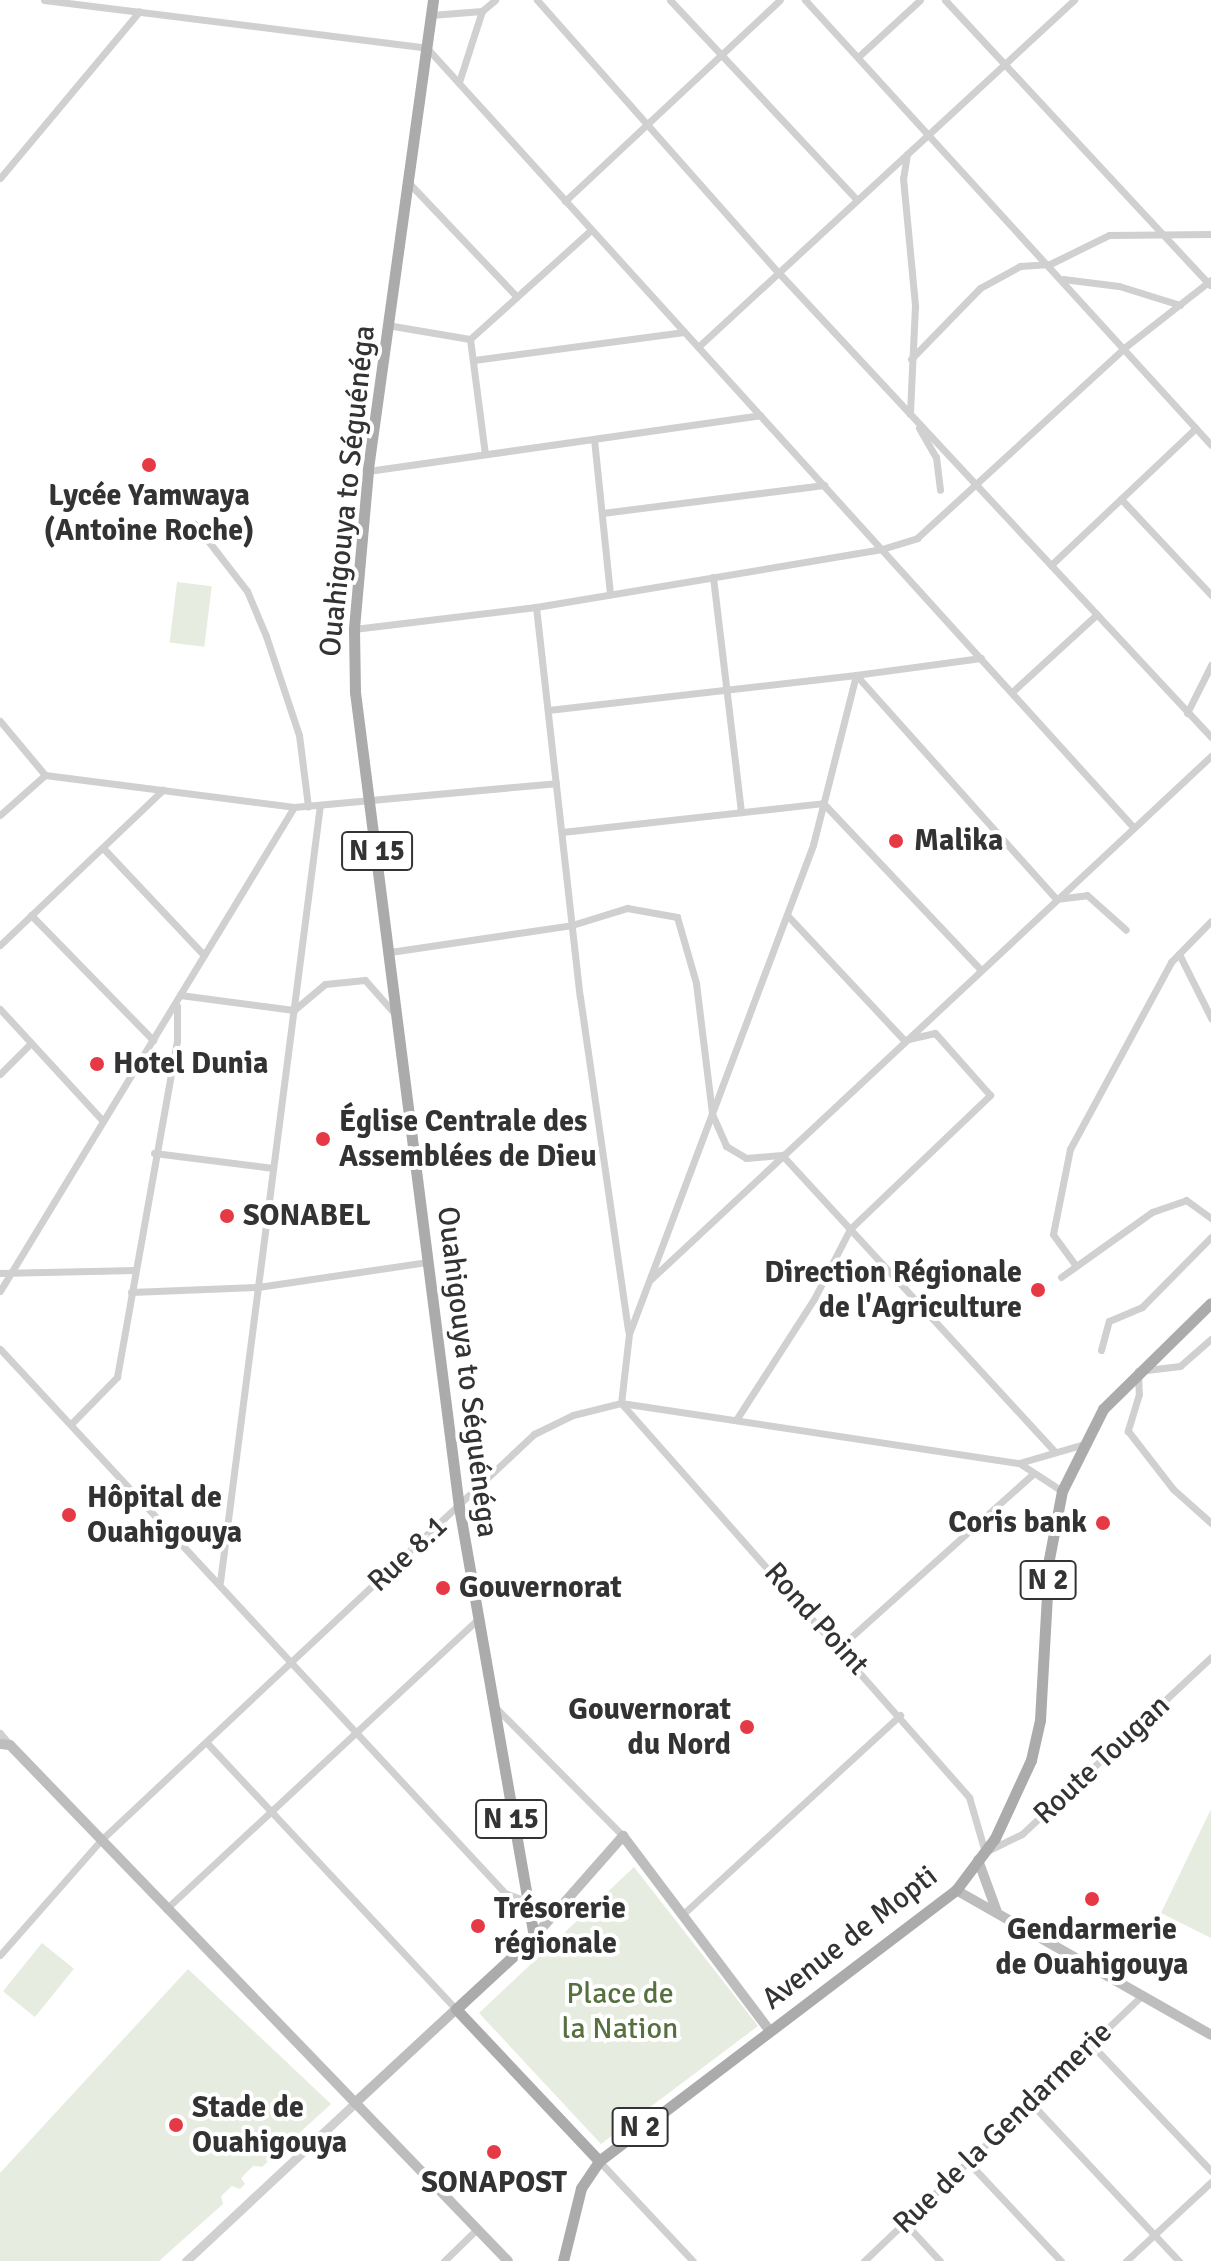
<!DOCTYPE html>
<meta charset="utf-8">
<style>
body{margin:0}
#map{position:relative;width:1211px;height:2261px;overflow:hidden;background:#fff;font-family:Signika,sans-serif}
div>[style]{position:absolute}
.green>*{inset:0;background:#e6ecdf;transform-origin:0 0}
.minor>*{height:7px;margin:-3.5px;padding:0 3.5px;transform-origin:3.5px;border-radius:3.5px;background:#d0d0d0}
.tertiary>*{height:9px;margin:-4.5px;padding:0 4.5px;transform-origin:4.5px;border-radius:4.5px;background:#d0d0d0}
.secondary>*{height:10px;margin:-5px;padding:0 5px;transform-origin:5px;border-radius:5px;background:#bdbdbd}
.primary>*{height:11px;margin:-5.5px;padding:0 5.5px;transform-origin:5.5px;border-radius:5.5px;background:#ababab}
.dots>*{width:22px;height:22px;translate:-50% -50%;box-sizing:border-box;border:4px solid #fff;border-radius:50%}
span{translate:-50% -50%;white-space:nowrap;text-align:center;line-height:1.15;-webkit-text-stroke:8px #fff;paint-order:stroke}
.shield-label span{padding:2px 6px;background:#fff;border:2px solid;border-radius:6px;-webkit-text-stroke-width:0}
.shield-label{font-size:28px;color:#333;font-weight:700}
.street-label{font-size:30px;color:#333}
.poi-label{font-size:30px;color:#333;font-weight:700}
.left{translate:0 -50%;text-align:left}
.right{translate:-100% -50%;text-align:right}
.park-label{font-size:30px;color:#56703f}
</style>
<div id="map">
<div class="green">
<div style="left:177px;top:582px;width:35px;height:61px;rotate:7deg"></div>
<div style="clip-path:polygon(1211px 1809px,1211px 1938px,1161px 1913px)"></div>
<div style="clip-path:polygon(634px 1867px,758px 2026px,601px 2144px,479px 2013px)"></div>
<div style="left:42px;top:1943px;width:41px;height:62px;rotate:39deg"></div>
<div style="clip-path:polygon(188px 1969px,331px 2104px,262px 2167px,253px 2166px,241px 2178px,245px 2184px,240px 2189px,232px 2186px,221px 2196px,223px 2204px,159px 2261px,0 2261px,0 2173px)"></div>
</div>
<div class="minor">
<div style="left:44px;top:0;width:386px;rotate:7.1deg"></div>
<div style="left:427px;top:48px;width:1051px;rotate:47.81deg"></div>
<div style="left:537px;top:0;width:363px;rotate:48.5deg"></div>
<div style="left:778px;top:272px;width:635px;rotate:47.04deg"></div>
<div style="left:670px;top:0;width:274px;rotate:46.9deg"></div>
<div style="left:805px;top:0;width:602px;rotate:47.62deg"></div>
<div style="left:945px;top:0;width:389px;rotate:47.1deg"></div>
<div style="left:431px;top:15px;width:51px;rotate:-4.5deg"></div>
<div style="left:858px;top:57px;width:84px;rotate:-42.6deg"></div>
<div style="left:459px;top:82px;width:75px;rotate:-72.1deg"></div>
<div style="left:482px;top:11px;width:17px;rotate:-40deg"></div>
<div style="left:907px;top:154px;width:24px;rotate:99deg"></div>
<div style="left:903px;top:178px;width:129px;rotate:84.6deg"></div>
<div style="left:915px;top:306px;width:108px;rotate:92.7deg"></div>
<div style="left:0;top:178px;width:217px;rotate:-50.1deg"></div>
<div style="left:408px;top:182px;width:158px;rotate:46.5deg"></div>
<div style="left:565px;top:201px;width:294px;rotate:-43.1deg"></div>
<div style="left:1063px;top:279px;width:56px;rotate:7.1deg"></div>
<div style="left:1119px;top:286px;width:64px;rotate:17.3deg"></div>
<div style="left:387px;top:325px;width:84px;rotate:9.6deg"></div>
<div style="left:470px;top:339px;width:163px;rotate:-42deg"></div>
<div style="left:470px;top:339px;width:116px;rotate:82.6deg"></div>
<div style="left:698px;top:347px;width:512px;rotate:-42.7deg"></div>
<div style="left:911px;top:359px;width:99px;rotate:-45.8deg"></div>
<div style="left:980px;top:288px;width:46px;rotate:-28.8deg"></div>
<div style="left:1020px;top:266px;width:30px;rotate:-4deg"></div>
<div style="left:1050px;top:264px;width:66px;rotate:-26.2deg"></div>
<div style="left:1109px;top:235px;width:102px;rotate:-0.6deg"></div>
<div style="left:474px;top:360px;width:212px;rotate:-7.6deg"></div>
<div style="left:919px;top:428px;width:34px;rotate:60deg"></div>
<div style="left:936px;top:457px;width:33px;rotate:83deg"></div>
<div style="left:594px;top:439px;width:156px;rotate:84.1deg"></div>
<div style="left:368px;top:471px;width:396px;rotate:-8.1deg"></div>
<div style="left:1121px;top:499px;width:132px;rotate:46.8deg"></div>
<div style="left:602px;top:513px;width:224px;rotate:-7.2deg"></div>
<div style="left:195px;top:524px;width:85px;rotate:52.2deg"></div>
<div style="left:247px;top:591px;width:49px;rotate:67.1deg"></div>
<div style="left:266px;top:636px;width:104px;rotate:71.6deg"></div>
<div style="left:299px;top:735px;width:72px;rotate:82.8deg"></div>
<div style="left:1051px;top:565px;width:199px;rotate:-43.4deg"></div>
<div style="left:713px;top:577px;width:237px;rotate:83.2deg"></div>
<div style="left:536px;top:607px;width:392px;rotate:83.6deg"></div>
<div style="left:580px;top:997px;width:337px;rotate:81.8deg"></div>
<div style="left:354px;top:629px;width:183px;rotate:-6.9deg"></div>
<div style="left:536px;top:607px;width:351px;rotate:-9.5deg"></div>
<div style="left:882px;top:549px;width:37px;rotate:-17deg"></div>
<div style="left:917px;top:538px;width:281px;rotate:-42.5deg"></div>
<div style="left:1124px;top:348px;width:110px;rotate:-38deg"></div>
<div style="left:981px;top:658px;width:126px;rotate:172.3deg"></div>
<div style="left:856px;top:675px;width:175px;rotate:104.2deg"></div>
<div style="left:813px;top:845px;width:522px;rotate:110.62deg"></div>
<div style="left:629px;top:1334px;width:69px;rotate:96.6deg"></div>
<div style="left:621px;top:1403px;width:526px;rotate:48.55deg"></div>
<div style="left:969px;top:1797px;width:57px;rotate:73.8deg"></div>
<div style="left:985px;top:1852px;width:41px;rotate:-25.9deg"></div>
<div style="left:1022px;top:1834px;width:259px;rotate:-43.1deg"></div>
<div style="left:1012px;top:692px;width:115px;rotate:-42.5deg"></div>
<div style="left:548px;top:710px;width:310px;rotate:-6.5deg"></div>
<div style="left:856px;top:675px;width:300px;rotate:48.2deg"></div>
<div style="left:1056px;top:899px;width:31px;rotate:-7deg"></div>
<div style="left:1087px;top:895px;width:52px;rotate:41.9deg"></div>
<div style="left:1187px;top:713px;width:54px;rotate:-63.4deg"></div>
<div style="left:0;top:721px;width:70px;rotate:50.2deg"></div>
<div style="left:45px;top:775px;width:251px;rotate:7.3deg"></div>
<div style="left:0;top:815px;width:60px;rotate:-41.6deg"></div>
<div style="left:562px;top:832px;width:263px;rotate:-6.3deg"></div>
<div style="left:823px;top:803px;width:228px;rotate:46.6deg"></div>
<div style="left:103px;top:848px;width:147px;rotate:46.7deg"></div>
<div style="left:31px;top:915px;width:175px;rotate:45.7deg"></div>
<div style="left:0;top:945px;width:225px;rotate:-43.6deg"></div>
<div style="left:390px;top:952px;width:184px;rotate:-8.4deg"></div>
<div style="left:572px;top:925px;width:58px;rotate:-17.2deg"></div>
<div style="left:627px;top:908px;width:51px;rotate:10.2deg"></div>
<div style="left:677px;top:917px;width:69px;rotate:73.9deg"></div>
<div style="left:696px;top:983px;width:132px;rotate:83deg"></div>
<div style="left:712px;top:1114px;width:35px;rotate:66deg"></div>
<div style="left:726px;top:1146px;width:23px;rotate:31deg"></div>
<div style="left:746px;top:1158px;width:36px;rotate:-5deg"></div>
<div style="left:782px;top:1155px;width:403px;rotate:47.4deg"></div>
<div style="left:1179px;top:954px;width:72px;rotate:63.4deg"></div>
<div style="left:180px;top:995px;width:115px;rotate:7.5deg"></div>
<div style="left:294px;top:1010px;width:40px;rotate:-40deg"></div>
<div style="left:325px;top:984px;width:40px;rotate:-5.7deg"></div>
<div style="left:365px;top:980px;width:47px;rotate:48.5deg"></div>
<div style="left:0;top:1009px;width:152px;rotate:47.4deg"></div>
<div style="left:0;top:1074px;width:44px;rotate:-45deg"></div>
<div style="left:154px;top:1153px;width:120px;rotate:7.2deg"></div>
<div style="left:1076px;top:1266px;width:39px;rotate:-126deg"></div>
<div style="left:1053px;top:1234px;width:87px;rotate:-78.7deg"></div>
<div style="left:1070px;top:1149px;width:213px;rotate:-61.6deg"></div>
<div style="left:1171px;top:962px;width:57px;rotate:-45.7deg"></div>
<div style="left:0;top:1273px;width:135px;rotate:-1.3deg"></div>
<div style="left:1061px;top:1277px;width:112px;rotate:-35.5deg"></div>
<div style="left:1152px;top:1212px;width:36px;rotate:-19deg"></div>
<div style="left:1186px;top:1200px;width:31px;rotate:36deg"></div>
<div style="left:650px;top:1280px;width:768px;rotate:-43.05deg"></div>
<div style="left:0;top:1291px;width:566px;rotate:-58.72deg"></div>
<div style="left:294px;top:807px;width:263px;rotate:-5.2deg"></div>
<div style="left:131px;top:1292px;width:127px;rotate:-2.3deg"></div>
<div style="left:258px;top:1287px;width:172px;rotate:-8.4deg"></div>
<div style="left:1211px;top:1339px;width:41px;rotate:138.9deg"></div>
<div style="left:1180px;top:1366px;width:42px;rotate:173.2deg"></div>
<div style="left:1138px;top:1371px;width:23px;rotate:88deg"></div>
<div style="left:1139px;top:1394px;width:39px;rotate:107deg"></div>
<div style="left:1128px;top:1431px;width:73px;rotate:52.2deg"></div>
<div style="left:1173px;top:1489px;width:51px;rotate:41.8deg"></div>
<div style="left:0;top:1349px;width:742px;rotate:47.13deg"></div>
<div style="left:505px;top:1893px;width:22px;rotate:21deg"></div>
<div style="left:1101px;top:1350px;width:30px;rotate:-75deg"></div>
<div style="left:1109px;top:1321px;width:36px;rotate:-23deg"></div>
<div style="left:1142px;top:1307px;width:98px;rotate:-45.4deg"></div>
<div style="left:736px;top:1420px;width:144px;rotate:-57.2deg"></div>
<div style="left:814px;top:1299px;width:79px;rotate:-62.8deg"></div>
<div style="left:850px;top:1229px;width:194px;rotate:-43.7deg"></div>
<div style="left:990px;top:1095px;width:83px;rotate:-131.6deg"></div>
<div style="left:935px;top:1033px;width:32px;rotate:167deg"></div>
<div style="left:904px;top:1040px;width:171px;rotate:-133.1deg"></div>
<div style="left:71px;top:1424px;width:66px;rotate:-45.6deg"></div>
<div style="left:117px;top:1377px;width:341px;rotate:-79.9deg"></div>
<div style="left:177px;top:1041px;width:35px;rotate:-90deg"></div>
<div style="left:1062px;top:1491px;width:51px;rotate:-146.9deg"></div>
<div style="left:1019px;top:1463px;width:65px;rotate:-16.2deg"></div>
<div style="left:220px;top:1582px;width:783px;rotate:-82.67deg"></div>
<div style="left:841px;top:1646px;width:259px;rotate:-41.9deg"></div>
<div style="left:496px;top:1708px;width:180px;rotate:45.2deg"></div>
<div style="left:0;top:1733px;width:16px;rotate:50deg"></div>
<div style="left:207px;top:1743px;width:364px;rotate:46.9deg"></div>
<div style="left:166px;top:1909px;width:423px;rotate:-42.9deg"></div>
<div style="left:682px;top:1915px;width:296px;rotate:-42.5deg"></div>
<div style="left:0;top:1955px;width:152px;rotate:-48.7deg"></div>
<div style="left:100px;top:1841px;width:595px;rotate:-43.16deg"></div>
<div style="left:534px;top:1434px;width:43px;rotate:-26deg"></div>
<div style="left:573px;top:1415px;width:49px;rotate:-14deg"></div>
<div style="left:621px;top:1403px;width:402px;rotate:8.6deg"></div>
<div style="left:1091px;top:2044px;width:175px;rotate:46.6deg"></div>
<div style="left:1030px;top:2102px;width:218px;rotate:46.9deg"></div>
<div style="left:599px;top:2161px;width:137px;rotate:46.8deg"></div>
<div style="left:968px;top:2162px;width:136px;rotate:46.8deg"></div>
<div style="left:904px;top:2222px;width:53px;rotate:47.3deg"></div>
<div style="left:444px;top:2261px;width:46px;rotate:-44.1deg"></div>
<div style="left:864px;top:2261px;width:385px;rotate:-43.7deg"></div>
<div style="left:1126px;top:2261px;width:116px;rotate:-42.9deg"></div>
</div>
<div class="tertiary">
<div style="left:186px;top:2261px;width:231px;rotate:-43.1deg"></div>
</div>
<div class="secondary">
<div style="left:0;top:1744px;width:10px;rotate:6deg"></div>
<div style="left:10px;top:1745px;width:717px;rotate:46.02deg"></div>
<div style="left:978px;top:1860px;width:55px;rotate:69.9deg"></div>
<div style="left:956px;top:1890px;width:293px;rotate:29.6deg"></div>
<div style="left:534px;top:1937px;width:135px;rotate:-48.6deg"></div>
<div style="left:623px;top:1836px;width:244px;rotate:53deg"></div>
<div style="left:355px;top:2103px;width:138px;rotate:-42.9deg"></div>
</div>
<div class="primary">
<div style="left:433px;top:0;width:475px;rotate:97.9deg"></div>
<div style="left:368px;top:471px;width:159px;rotate:95.1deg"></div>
<div style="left:354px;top:629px;width:63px;rotate:89.1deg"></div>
<div style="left:355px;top:692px;width:822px;rotate:82.73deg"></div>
<div style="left:459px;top:1507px;width:436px;rotate:80.1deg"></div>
<div style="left:534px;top:1937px;width:106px;rotate:137.3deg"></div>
<div style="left:456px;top:2009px;width:209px;rotate:46.7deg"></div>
<div style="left:563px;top:2261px;width:75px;rotate:-76.1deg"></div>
<div style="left:581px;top:2188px;width:32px;rotate:-56deg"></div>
<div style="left:599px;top:2161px;width:448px;rotate:-37.2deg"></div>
<div style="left:956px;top:1890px;width:65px;rotate:-53.1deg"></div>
<div style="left:995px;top:1838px;width:86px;rotate:-65.2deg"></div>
<div style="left:1031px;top:1760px;width:41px;rotate:-77.3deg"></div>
<div style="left:1040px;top:1720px;width:161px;rotate:-86.8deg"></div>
<div style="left:1049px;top:1559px;width:69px;rotate:-79.2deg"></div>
<div style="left:1062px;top:1491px;width:92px;rotate:-63.4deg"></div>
<div style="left:1103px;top:1409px;width:151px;rotate:-44.5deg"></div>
</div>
<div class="dots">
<div style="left:149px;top:465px;background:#e63946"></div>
<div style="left:896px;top:841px;background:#e63946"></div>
<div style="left:97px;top:1064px;background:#e63946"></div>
<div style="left:323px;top:1139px;background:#e63946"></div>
<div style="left:227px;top:1216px;background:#e63946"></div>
<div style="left:1038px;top:1290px;background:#e63946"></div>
<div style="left:69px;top:1515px;background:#e63946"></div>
<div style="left:1103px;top:1523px;background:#e63946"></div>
<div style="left:443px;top:1588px;background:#e63946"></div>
<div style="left:747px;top:1727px;background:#e63946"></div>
<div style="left:1092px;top:1899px;background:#e63946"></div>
<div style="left:478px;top:1926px;background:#e63946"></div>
<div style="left:176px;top:2125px;background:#e63946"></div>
<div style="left:494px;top:2152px;background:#e63946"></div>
</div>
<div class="shield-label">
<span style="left:377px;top:851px">N 15</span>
<span style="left:1048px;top:1580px">N 2</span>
<span style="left:511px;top:1819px">N 15</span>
<span style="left:640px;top:2127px">N 2</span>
</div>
<div class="street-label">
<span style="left:348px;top:491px;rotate:-84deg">Ouahigouya to Séguénéga</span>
<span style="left:467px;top:1372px;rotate:83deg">Ouahigouya to Séguénéga</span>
<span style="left:408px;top:1554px;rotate:-43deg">Rue 8.1</span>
<span style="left:816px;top:1619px;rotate:48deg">Rond Point</span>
<span style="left:1102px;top:1760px;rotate:-43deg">Route Tougan</span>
<span style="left:850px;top:1938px;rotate:-38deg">Avenue de Mopti</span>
<span style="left:1003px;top:2128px;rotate:-44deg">Rue de la Gendarmerie</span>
</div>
<div class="poi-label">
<span style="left:149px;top:513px">Lycée Yamwaya<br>(Antoine Roche)</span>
<span class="left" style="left:914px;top:841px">Malika</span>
<span class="left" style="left:113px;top:1064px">Hotel Dunia</span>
<span class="left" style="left:339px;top:1139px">Église Centrale des<br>Assemblées de Dieu</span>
<span class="left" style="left:243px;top:1216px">SONABEL</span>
<span class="right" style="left:1022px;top:1290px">Direction Régionale<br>de l'Agriculture</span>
<span class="left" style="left:87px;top:1515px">Hôpital de<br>Ouahigouya</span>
<span class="right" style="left:1087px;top:1523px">Coris bank</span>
<span class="left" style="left:459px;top:1588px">Gouvernorat</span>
<span class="right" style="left:731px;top:1727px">Gouvernorat<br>du Nord</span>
<span class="left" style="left:494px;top:1926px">Trésorerie<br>régionale</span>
<span style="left:1092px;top:1947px">Gendarmerie<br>de Ouahigouya</span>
<span class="left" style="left:192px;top:2125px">Stade de<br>Ouahigouya</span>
<span style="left:494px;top:2183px">SONAPOST</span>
</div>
<div class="park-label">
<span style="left:620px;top:2011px">Place de<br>la Nation</span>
</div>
</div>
